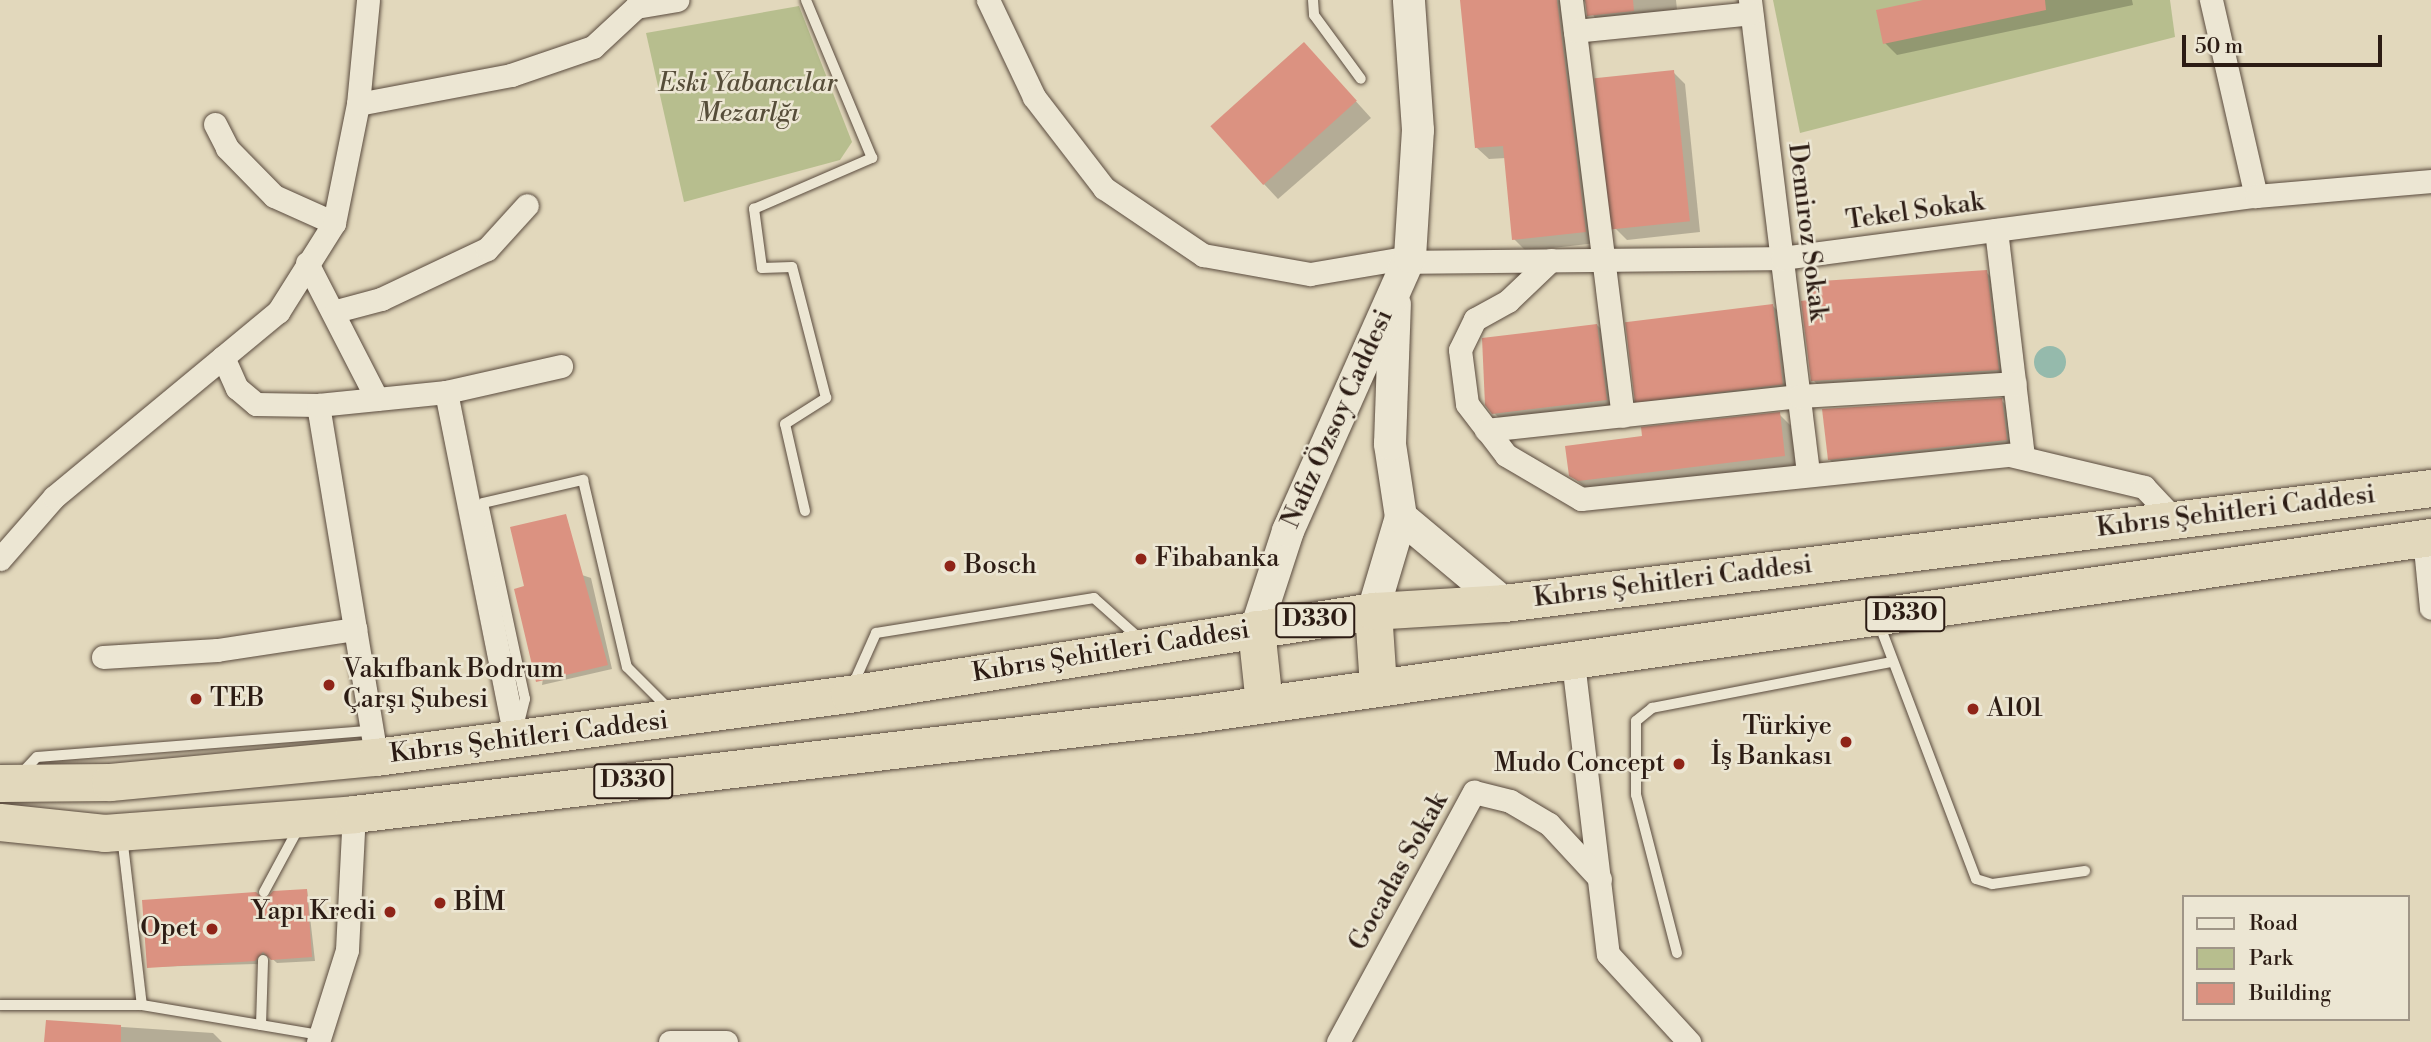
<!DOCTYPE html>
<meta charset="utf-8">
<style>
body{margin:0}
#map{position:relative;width:2431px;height:1042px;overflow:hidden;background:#e2d8bc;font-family:"Libre Bodoni",serif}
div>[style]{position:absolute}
.green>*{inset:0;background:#b7be8e}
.water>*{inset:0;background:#95baac}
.round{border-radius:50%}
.shadow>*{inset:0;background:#0003}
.building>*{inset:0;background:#db9281;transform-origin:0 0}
.roads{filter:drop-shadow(0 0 2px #5a4b3e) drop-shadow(0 0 2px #5a4b3e)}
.service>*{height:10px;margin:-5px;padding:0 5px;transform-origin:5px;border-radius:5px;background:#ece6d3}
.minor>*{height:23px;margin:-11.5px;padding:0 11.5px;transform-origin:11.5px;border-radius:11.5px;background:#ece6d3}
.secondary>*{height:32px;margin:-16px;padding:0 16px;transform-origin:16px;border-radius:16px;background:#ece6d3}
.trunk>*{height:37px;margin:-18.5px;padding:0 18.5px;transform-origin:18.5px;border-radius:18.5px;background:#e2d8bc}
.dots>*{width:19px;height:19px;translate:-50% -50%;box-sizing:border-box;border:4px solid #ece6d3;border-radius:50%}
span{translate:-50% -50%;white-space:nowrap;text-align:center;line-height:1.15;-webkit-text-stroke:5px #ece6d3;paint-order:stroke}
.shield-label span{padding:2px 5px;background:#ece6d3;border:2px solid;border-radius:5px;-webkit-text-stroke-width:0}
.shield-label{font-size:24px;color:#2c1c14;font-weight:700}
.park-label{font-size:26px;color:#564d39;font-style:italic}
.street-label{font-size:26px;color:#2c1c14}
.poi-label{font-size:26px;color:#2c1c14}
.left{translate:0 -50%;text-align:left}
.right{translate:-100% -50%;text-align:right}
.legend{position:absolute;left:2182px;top:895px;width:228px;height:126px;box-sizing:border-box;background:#ece6d3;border:2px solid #9f9587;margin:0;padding:9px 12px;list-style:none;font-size:21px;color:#2c1c14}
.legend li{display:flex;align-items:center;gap:14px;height:35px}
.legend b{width:35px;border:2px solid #9f9587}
.scale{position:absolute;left:2182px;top:35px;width:200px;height:32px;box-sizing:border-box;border:4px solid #2c1c14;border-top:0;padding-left:9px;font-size:21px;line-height:24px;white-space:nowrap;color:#2c1c14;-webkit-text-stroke:5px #ece6d3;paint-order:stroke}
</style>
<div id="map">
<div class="green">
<div style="clip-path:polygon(1773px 0,2170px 0,2175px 37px,1800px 133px)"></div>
<div style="clip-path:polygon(799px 6px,852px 142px,840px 160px,684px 202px,646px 33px)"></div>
</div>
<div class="water">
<div class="round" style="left:2034px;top:346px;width:32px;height:32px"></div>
</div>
<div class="shadow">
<div style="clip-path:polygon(1464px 0,1676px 0,1678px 19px,1601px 27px,1584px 1px,1569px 7px,1597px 243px,1526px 251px,1514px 239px,1506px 158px,1489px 159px,1477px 148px)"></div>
<div style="clip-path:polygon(1931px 0,2132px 0,2133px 5px,1897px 55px,1885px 43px)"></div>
<div style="clip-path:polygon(1304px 44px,1371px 118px,1278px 199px,1263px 183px)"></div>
<div style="clip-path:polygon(1673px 72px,1685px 84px,1700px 232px,1627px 240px,1615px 228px)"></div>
<div style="clip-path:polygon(1986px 272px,1998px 284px,2010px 381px,1825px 392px,1813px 380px)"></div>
<div style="clip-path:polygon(1773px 306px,1785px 318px,1794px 395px,1652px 411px,1640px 399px,1627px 324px)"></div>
<div style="clip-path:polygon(1597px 325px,1609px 337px,1618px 411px,1506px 425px,1493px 412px)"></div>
<div style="clip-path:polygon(2001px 400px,2013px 412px,2018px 451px,1841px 471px,1829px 459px)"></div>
<div style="clip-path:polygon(1779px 414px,1791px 426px,1796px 467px,1591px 492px,1570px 475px,1644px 438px)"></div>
<div style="clip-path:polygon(566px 516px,582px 575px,591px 578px,612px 669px,542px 685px)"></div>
<div style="clip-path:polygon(307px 890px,315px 961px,277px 963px,268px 955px,260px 964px,148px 967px,265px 902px)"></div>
<div style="clip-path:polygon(47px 1022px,213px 1033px,222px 1042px,46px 1042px)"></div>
</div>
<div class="building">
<div style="clip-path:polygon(1460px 0,1557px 0,1586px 232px,1512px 240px,1503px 146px,1475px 148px)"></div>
<div style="clip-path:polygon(1585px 0,1633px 0,1634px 11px,1587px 16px)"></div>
<div style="clip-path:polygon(1923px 0,2045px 0,2046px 10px,1883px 44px,1876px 10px)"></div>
<div style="left:1304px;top:42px;width:79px;height:126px;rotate:48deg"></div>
<div style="left:1674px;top:70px;width:152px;height:80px;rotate:84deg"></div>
<div style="clip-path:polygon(1987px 270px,1999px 370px,1811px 381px,1801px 301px,1808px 300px,1806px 282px)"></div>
<div style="left:1773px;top:304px;width:81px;height:149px;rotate:83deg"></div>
<div style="clip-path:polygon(1597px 324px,1607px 400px,1492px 414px,1485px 405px,1482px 338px)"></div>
<div style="clip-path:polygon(2002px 398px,2007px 440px,1828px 460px,1822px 409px)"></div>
<div style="clip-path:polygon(1780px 412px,1785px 456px,1578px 481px,1569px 476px,1565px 446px,1642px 436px,1641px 427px)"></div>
<div style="clip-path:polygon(566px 514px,608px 665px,536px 682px,514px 589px,524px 586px,510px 527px)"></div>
<div style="clip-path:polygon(307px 889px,312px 957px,271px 960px,263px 952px,255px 961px,147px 968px,142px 900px,256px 892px,265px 900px,273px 891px)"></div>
<div style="clip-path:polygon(46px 1020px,121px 1025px,121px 1042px,44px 1042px)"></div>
</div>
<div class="roads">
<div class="service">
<div style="left:1313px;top:0;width:15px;rotate:86deg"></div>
<div style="left:1314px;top:15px;width:79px;rotate:53.7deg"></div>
<div style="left:805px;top:511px;width:89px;rotate:-102.9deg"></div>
<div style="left:785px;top:424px;width:49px;rotate:-32.4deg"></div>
<div style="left:826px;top:398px;width:135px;rotate:-104.5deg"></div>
<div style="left:792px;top:267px;width:30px;rotate:178deg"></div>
<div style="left:762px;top:268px;width:60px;rotate:-97.7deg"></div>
<div style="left:754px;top:209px;width:129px;rotate:-23.4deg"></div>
<div style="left:872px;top:158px;width:171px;rotate:-112.7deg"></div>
<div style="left:1878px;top:621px;width:276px;rotate:69.2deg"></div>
<div style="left:1976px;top:879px;width:17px;rotate:17deg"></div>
<div style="left:1992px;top:884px;width:94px;rotate:-8deg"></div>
<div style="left:852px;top:687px;width:59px;rotate:-66deg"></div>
<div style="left:876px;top:633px;width:221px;rotate:-9.1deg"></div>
<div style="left:1094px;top:598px;width:62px;rotate:41.7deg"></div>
<div style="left:519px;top:723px;width:25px;rotate:-76deg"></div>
<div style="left:525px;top:699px;width:200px;rotate:-102.1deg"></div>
<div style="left:483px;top:503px;width:103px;rotate:-13deg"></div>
<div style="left:583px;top:480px;width:192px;rotate:76.8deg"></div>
<div style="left:627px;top:667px;width:59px;rotate:45deg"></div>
<div style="left:21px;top:774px;width:23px;rotate:-47deg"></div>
<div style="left:37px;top:757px;width:334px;rotate:-4.5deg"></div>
<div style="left:122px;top:836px;width:170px;rotate:83.3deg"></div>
<div style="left:142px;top:1005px;width:181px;rotate:9.6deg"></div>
<div style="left:264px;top:892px;width:74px;rotate:-61.7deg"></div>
<div style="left:1677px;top:953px;width:163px;rotate:-104.5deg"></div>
<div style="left:1636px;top:795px;width:74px;rotate:-90deg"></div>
<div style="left:1636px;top:721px;width:21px;rotate:-39deg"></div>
<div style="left:1652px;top:708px;width:242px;rotate:-10.9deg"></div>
<div style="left:0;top:1005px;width:142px"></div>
<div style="left:261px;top:1025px;width:65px;rotate:-88.2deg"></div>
</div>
<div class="minor">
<div style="left:988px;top:0;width:107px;rotate:64.6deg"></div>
<div style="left:1034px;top:97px;width:115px;rotate:52.4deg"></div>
<div style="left:1104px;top:188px;width:120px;rotate:34.1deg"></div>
<div style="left:1203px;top:255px;width:109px;rotate:10.1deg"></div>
<div style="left:1310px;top:274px;width:101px;rotate:-9.6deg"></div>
<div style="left:1571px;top:0;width:419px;rotate:82.9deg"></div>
<div style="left:1750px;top:0;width:476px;rotate:83deg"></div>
<div style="left:2211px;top:0;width:201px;rotate:77.1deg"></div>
<div style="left:1575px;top:31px;width:177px;rotate:-5.8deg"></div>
<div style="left:358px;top:104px;width:156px;rotate:-10.7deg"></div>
<div style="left:511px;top:75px;width:87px;rotate:-18.9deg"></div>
<div style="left:593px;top:47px;width:59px;rotate:-42.9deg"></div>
<div style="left:636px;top:7px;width:42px;rotate:-9.7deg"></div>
<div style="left:215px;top:124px;width:27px;rotate:63deg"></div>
<div style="left:227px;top:148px;width:67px;rotate:45.6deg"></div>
<div style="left:274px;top:196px;width:66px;rotate:24.2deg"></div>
<div style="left:1996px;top:230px;width:229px;rotate:83.2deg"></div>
<div style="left:1551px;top:260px;width:59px;rotate:136.4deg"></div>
<div style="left:1508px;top:301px;width:38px;rotate:151deg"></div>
<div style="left:1475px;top:319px;width:34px;rotate:116deg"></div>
<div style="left:1460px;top:350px;width:54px;rotate:82.6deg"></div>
<div style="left:1467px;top:404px;width:64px;rotate:52.6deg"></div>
<div style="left:1506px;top:455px;width:87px;rotate:30.4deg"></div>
<div style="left:1581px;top:499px;width:431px;rotate:-5.9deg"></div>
<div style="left:2010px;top:455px;width:138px;rotate:13.4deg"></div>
<div style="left:2144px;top:487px;width:45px;rotate:46.8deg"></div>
<div style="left:1404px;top:262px;width:378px;rotate:-0.6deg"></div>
<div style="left:1782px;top:258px;width:478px;rotate:-7.5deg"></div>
<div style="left:2256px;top:196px;width:176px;rotate:-4.9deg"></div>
<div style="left:307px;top:263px;width:153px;rotate:62.8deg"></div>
<div style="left:336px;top:311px;width:47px;rotate:-14.9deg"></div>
<div style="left:381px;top:299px;width:117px;rotate:-25.3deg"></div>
<div style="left:487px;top:249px;width:59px;rotate:-47.7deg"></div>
<div style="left:223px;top:357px;width:34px;rotate:66deg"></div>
<div style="left:237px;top:388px;width:25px;rotate:40deg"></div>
<div style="left:256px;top:404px;width:62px;rotate:0.9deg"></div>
<div style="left:318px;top:405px;width:357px;rotate:80.6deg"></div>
<div style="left:446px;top:392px;width:351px;rotate:78.7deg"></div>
<div style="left:318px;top:405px;width:129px;rotate:-5.8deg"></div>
<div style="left:446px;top:392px;width:118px;rotate:-12.7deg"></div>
<div style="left:1486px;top:430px;width:315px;rotate:-6.2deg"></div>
<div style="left:1799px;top:396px;width:216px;rotate:-3.4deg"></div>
<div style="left:2424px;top:538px;width:70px;rotate:84.3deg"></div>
<div style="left:0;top:559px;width:82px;rotate:-48.9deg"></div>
<div style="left:54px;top:497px;width:291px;rotate:-39.6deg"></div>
<div style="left:278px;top:312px;width:105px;rotate:-57.8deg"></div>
<div style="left:334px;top:223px;width:121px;rotate:-78.6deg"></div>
<div style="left:358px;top:104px;width:104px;rotate:-84.5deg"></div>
<div style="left:103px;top:657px;width:114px;rotate:-3.5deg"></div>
<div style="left:217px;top:650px;width:140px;rotate:-8.7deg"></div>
<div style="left:1573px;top:662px;width:294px;rotate:83.2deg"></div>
<div style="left:1608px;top:954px;width:120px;rotate:47.4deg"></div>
<div style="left:318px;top:1042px;width:96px;rotate:-72.5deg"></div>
<div style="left:347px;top:950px;width:136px;rotate:-87.1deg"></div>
<div style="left:670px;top:1042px;width:56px"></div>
<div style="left:1338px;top:1042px;width:285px;rotate:-61.5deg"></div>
<div style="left:1474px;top:792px;width:37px;rotate:14deg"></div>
<div style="left:1510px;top:801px;width:45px;rotate:30.5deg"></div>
<div style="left:1549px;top:824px;width:75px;rotate:47.2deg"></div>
</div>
<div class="secondary">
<div style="left:1401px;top:517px;width:134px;rotate:39.9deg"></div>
<div style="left:1373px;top:611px;width:98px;rotate:-73.4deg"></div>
<div style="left:1401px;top:517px;width:74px;rotate:-98.6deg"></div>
<div style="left:1390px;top:444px;width:140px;rotate:-88deg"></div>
<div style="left:1256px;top:629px;width:103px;rotate:-71.9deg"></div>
<div style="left:1288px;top:531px;width:300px;rotate:-66deg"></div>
<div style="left:1410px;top:257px;width:127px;rotate:-86.4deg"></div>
<div style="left:1418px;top:130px;width:130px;rotate:-94deg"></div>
</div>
<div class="trunk">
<div style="left:1373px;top:611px;width:75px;rotate:86.2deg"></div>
<div style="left:1256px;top:629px;width:75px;rotate:83.9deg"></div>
<div style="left:0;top:783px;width:110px;rotate:-0.5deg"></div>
<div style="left:110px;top:782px;width:267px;rotate:-5.4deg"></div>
<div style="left:376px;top:757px;width:477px;rotate:-7.6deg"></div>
<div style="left:849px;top:694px;width:531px;rotate:-9deg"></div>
<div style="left:1373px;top:611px;width:131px;rotate:-3.5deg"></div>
<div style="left:1504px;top:603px;width:934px;rotate:-7.07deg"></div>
<div style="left:0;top:822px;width:105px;rotate:6deg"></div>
<div style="left:104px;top:833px;width:251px;rotate:-4.3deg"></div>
<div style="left:354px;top:814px;width:848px;rotate:-6.77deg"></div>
<div style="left:1196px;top:714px;width:1248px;rotate:-8.16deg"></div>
</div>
</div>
<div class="dots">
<div style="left:1141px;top:559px;background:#8f2418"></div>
<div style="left:950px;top:566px;background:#8f2418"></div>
<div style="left:329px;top:685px;background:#8f2418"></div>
<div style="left:196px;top:699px;background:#8f2418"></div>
<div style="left:1973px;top:709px;background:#8f2418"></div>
<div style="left:1846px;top:742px;background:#8f2418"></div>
<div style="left:1679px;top:764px;background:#8f2418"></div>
<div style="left:440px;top:903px;background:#8f2418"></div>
<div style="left:390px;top:912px;background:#8f2418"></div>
<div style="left:212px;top:929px;background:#8f2418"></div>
</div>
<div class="shield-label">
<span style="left:1905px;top:614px">D330</span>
<span style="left:1315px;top:620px">D330</span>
<span style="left:633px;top:781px">D330</span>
</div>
<div class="park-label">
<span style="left:748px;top:99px">Eski Yabancılar<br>Mezarlğı</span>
</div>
<div class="street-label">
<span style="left:1915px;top:212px;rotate:-8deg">Tekel Sokak</span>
<span style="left:1807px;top:232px;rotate:83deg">Demiroz Sokak</span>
<span style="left:1338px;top:419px;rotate:-66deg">Nafiz Özsoy Caddesi</span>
<span style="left:2236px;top:512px;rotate:-7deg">Kıbrıs Şehitleri Caddesi</span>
<span style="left:1673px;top:582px;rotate:-7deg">Kıbrıs Şehitleri Caddesi</span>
<span style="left:1111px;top:652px;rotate:-9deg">Kıbrıs Şehitleri Caddesi</span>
<span style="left:529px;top:738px;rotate:-7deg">Kıbrıs Şehitleri Caddesi</span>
<span style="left:1399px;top:872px;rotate:-61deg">Gocadas Sokak</span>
</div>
<div class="poi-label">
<span class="left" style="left:1155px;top:559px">Fibabanka</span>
<span class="left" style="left:964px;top:566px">Bosch</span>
<span class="left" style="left:343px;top:685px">Vakıfbank Bodrum<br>Çarşı Şubesi</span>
<span class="left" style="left:210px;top:699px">TEB</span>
<span class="left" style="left:1987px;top:709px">A101</span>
<span class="right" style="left:1832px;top:742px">Türkiye<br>İş Bankası</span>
<span class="right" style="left:1665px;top:764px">Mudo Concept</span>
<span class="left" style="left:454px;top:903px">BİM</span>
<span class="right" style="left:376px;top:912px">Yapı Kredi</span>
<span class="right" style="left:198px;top:929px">Opet</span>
</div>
<ul class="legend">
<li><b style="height:9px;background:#ece6d3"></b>Road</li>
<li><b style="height:19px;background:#b7be8e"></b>Park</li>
<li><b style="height:19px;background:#db9281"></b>Building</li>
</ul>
<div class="scale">50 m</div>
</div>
